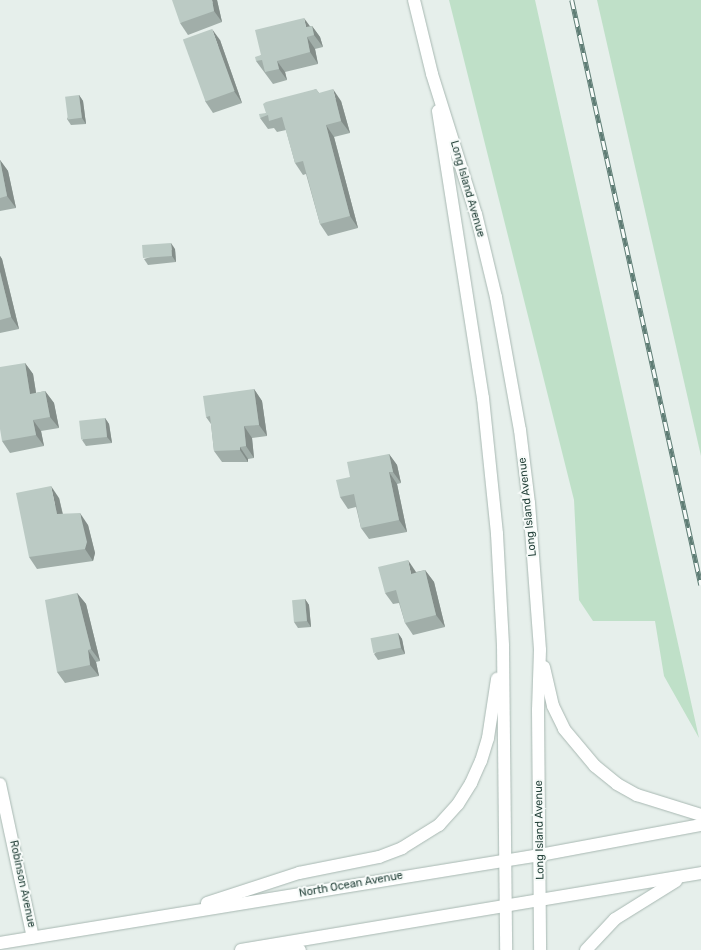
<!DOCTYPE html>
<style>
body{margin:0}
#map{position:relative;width:701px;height:950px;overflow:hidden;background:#e6efeb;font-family:Rubik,sans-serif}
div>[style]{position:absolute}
.green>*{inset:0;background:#bfe0c8}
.roads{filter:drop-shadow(0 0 1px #a8b8b2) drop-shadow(0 0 1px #a8b8b2)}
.street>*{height:12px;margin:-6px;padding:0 6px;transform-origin:6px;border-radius:6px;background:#fff}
.secondary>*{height:12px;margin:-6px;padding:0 6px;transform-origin:6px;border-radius:6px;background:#fff}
.rail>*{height:4.5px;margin-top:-2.25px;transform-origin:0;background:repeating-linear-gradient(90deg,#f7fbf9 0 9px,#5f7d75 0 18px);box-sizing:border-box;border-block:1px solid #5f7d75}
.wall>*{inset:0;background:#a1aea9}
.shaded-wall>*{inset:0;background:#838d89}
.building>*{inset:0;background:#bbcac4;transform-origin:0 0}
span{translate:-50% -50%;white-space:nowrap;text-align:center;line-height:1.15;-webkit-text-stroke:4px #f7fbf9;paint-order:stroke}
.street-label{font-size:11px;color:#24423a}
</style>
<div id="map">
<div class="green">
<div style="clip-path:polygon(449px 0,535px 0,699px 738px,664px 676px,655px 621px,593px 621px,579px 600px,574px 500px)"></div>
<div style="clip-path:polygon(597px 0,701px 0,701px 456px)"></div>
</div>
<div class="roads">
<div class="street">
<div style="left:0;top:784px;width:157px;rotate:77.9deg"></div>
</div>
<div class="secondary">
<div style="left:414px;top:0;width:76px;rotate:76.3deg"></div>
<div style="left:432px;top:74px;width:147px;rotate:72.6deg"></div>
<div style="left:476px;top:214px;width:85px;rotate:76.5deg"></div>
<div style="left:496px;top:297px;width:135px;rotate:79.8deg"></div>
<div style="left:520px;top:430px;width:74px;rotate:83deg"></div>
<div style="left:529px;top:503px;width:147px;rotate:85.7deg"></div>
<div style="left:540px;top:650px;width:60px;rotate:91.9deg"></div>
<div style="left:538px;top:710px;width:240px;rotate:89.5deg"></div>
<div style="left:438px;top:111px;width:291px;rotate:81.1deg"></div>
<div style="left:483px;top:398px;width:137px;rotate:84.1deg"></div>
<div style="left:497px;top:534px;width:112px;rotate:86.9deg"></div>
<div style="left:503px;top:646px;width:304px;rotate:89.4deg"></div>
<div style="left:544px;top:667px;width:40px;rotate:77deg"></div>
<div style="left:553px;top:706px;width:25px;rotate:64deg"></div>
<div style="left:564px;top:729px;width:48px;rotate:50deg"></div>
<div style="left:595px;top:766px;width:28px;rotate:39deg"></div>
<div style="left:617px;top:784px;width:23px;rotate:29deg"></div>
<div style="left:637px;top:795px;width:67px;rotate:17.4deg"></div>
<div style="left:207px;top:903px;width:97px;rotate:-18.1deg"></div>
<div style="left:299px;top:873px;width:82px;rotate:-11.3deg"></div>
<div style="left:379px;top:857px;width:25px;rotate:-21deg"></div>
<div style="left:402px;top:848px;width:44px;rotate:-31.9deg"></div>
<div style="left:439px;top:825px;width:28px;rotate:-48deg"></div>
<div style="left:458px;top:804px;width:25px;rotate:-58deg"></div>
<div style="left:471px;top:783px;width:24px;rotate:-66deg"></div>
<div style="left:481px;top:761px;width:24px;rotate:-73deg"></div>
<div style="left:488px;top:738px;width:60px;rotate:-81.3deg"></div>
<div style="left:0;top:943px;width:547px;rotate:-9.26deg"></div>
<div style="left:540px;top:855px;width:164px;rotate:-10.6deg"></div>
<div style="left:280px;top:947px;width:20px;rotate:9deg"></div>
<div style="left:241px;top:950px;width:466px;rotate:-9.5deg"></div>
<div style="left:586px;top:950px;width:42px;rotate:-46.9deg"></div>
<div style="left:615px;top:919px;width:72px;rotate:-31.9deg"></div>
</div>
</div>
<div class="rail">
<div style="left:572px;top:0;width:599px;rotate:77.56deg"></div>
</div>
<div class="wall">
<div style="clip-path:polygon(217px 0,222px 22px,188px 35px,180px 23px)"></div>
<div style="clip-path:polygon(310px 26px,312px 26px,320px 37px,323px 47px,315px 49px,318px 64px,285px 72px,287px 80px,273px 84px,256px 61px,261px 55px)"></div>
<div style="clip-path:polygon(220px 40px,242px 103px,213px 113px,205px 101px)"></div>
<div style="clip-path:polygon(316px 89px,319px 93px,341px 101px,350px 133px,334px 137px,358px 228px,328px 236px,320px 224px,306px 174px,303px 175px,295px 163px,286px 130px,277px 132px,274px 128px,268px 129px,260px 118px,266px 113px)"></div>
<div style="clip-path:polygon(79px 95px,83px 101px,86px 124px,71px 125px,67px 119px)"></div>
<div style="clip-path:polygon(0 160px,8px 171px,16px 208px,0 211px)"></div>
<div style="clip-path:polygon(175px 249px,176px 262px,148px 265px,144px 259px)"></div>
<div style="clip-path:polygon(0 256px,2px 259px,19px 329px,0 333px)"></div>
<div style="clip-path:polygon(25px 363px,33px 374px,36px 393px,45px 391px,54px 403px,59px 428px,41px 431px,44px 446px,10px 453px,2px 441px)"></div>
<div style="clip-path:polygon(254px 389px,262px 401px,267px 436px,252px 438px,254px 458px,248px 459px,248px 462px,222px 462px,214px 451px,211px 424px,206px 417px)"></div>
<div style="clip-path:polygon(105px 418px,109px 424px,112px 443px,86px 446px,82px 440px)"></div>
<div style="clip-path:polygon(389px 454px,397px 465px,401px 483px,397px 484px,407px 532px,369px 539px,361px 528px,356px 507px,348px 509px,340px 497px,350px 477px)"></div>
<div style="clip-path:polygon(59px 498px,63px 514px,88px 525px,95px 553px,93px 561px,37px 569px,29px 557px)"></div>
<div style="clip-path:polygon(425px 570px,434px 582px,445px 627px,413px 635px,405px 623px,399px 603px,393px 604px,385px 593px,416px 572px)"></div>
<div style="clip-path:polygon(77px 593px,86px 604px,100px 661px,96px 662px,99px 676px,65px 683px,57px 672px)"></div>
<div style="clip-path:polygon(305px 599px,309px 605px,311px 627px,298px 628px,294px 622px)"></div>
<div style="clip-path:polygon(398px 633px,402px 639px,405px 654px,378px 660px,374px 654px)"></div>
</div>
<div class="shaded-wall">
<div style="clip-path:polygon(212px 0,217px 0,222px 22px,214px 11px)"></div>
<div style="clip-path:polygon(304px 18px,312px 29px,306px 27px)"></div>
<div style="clip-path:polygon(312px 26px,320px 37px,323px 47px,314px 35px)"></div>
<div style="clip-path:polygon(212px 29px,220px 40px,242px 103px,234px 91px)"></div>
<div style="clip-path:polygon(307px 37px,315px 49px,318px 64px,310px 52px)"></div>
<div style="clip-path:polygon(277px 61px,285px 72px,287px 80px,279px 69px)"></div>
<div style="clip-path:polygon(333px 89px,341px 101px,350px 133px,341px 121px)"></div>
<div style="clip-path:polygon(79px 95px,83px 101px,86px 124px,82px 118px)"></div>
<div style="clip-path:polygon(326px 125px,334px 137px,358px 228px,350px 216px)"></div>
<div style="clip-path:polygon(0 160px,8px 171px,16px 208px,7px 196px)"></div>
<div style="clip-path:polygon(171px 243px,175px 249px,176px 262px,172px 256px)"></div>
<div style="clip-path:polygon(0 256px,2px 259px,19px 329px,11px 317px,0 272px)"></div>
<div style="clip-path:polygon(25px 363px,33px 374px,38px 405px,30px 394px)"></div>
<div style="clip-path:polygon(254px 389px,262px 401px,267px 436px,259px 425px)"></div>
<div style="clip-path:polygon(45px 391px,54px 403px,59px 428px,50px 417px)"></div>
<div style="clip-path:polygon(105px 418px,109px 424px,112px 443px,107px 437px)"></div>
<div style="clip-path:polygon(33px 420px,41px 431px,44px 446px,36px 435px)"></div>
<div style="clip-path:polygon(244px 426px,252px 438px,254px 458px,246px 446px)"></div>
<div style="clip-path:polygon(240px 447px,248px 459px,248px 462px,240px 450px)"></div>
<div style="clip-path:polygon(389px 454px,397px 465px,401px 483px,393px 472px)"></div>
<div style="clip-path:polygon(389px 472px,397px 484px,407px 532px,399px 520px)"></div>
<div style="clip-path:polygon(51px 486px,59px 498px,65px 525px,57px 514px)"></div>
<div style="clip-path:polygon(80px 513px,88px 525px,95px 553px,93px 561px,85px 549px)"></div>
<div style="clip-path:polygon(408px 560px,416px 572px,419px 585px,411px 574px)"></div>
<div style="clip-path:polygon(425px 570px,434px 582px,445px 627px,436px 615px)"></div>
<div style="clip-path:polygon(77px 593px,86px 604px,100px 661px,91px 649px)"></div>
<div style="clip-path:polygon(305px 599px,309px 605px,311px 627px,307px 621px)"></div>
<div style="clip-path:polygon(398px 633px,402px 639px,405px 654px,401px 648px)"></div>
<div style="clip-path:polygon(88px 650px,96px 662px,99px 676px,90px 665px)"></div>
</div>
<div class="building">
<div style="clip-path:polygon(172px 0,212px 0,214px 11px,180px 23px)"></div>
<div style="clip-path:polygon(304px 18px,306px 27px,312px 26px,314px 35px,307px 37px,310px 52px,277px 61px,279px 69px,265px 72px,262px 60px,256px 61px,255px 57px,261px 55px,255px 30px)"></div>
<div style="left:212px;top:29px;width:66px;height:31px;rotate:70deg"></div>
<div style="clip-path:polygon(316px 89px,319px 93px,333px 89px,341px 121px,326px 125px,350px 216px,320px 224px,303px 161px,295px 163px,282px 117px,269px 121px,268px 115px,260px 118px,259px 114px,266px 113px,263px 104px,266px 102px)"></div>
<div style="left:79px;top:95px;width:23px;height:14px;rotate:83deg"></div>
<div style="clip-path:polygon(0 160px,7px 196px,0 198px)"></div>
<div style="left:171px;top:243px;width:13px;height:29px;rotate:86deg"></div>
<div style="clip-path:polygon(0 272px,11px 317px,0 320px)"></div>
<div style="clip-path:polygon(25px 363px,30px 394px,45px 391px,50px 417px,33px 420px,36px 435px,2px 441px,0 429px,0 367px)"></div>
<div style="clip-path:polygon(254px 389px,259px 425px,244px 426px,246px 446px,240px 447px,240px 450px,214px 451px,210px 416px,206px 417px,203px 396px)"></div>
<div style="left:105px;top:418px;width:19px;height:26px;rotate:84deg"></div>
<div style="clip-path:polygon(389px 454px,393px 472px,389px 472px,399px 520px,361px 528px,354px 494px,340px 497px,336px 480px,350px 477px,347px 462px)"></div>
<div style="clip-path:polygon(51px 486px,57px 514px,80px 513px,87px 542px,85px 549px,29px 557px,16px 493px)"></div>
<div style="clip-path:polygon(408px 560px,411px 574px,425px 570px,436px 615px,405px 623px,396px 590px,385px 593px,378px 567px)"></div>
<div style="clip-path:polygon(77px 593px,91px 649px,88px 650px,90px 665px,57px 672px,45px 600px)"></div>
<div style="left:305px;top:599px;width:22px;height:13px;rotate:85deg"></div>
<div style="left:398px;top:633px;width:15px;height:28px;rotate:79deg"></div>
</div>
<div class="street-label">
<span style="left:467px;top:189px;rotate:74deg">Long Island Avenue</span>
<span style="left:528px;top:507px;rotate:-96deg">Long Island Avenue</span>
<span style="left:540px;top:830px;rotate:-91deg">Long Island Avenue</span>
<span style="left:22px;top:884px;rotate:78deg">Robinson Avenue</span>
<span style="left:351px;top:885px;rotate:-10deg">North Ocean Avenue</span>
</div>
</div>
